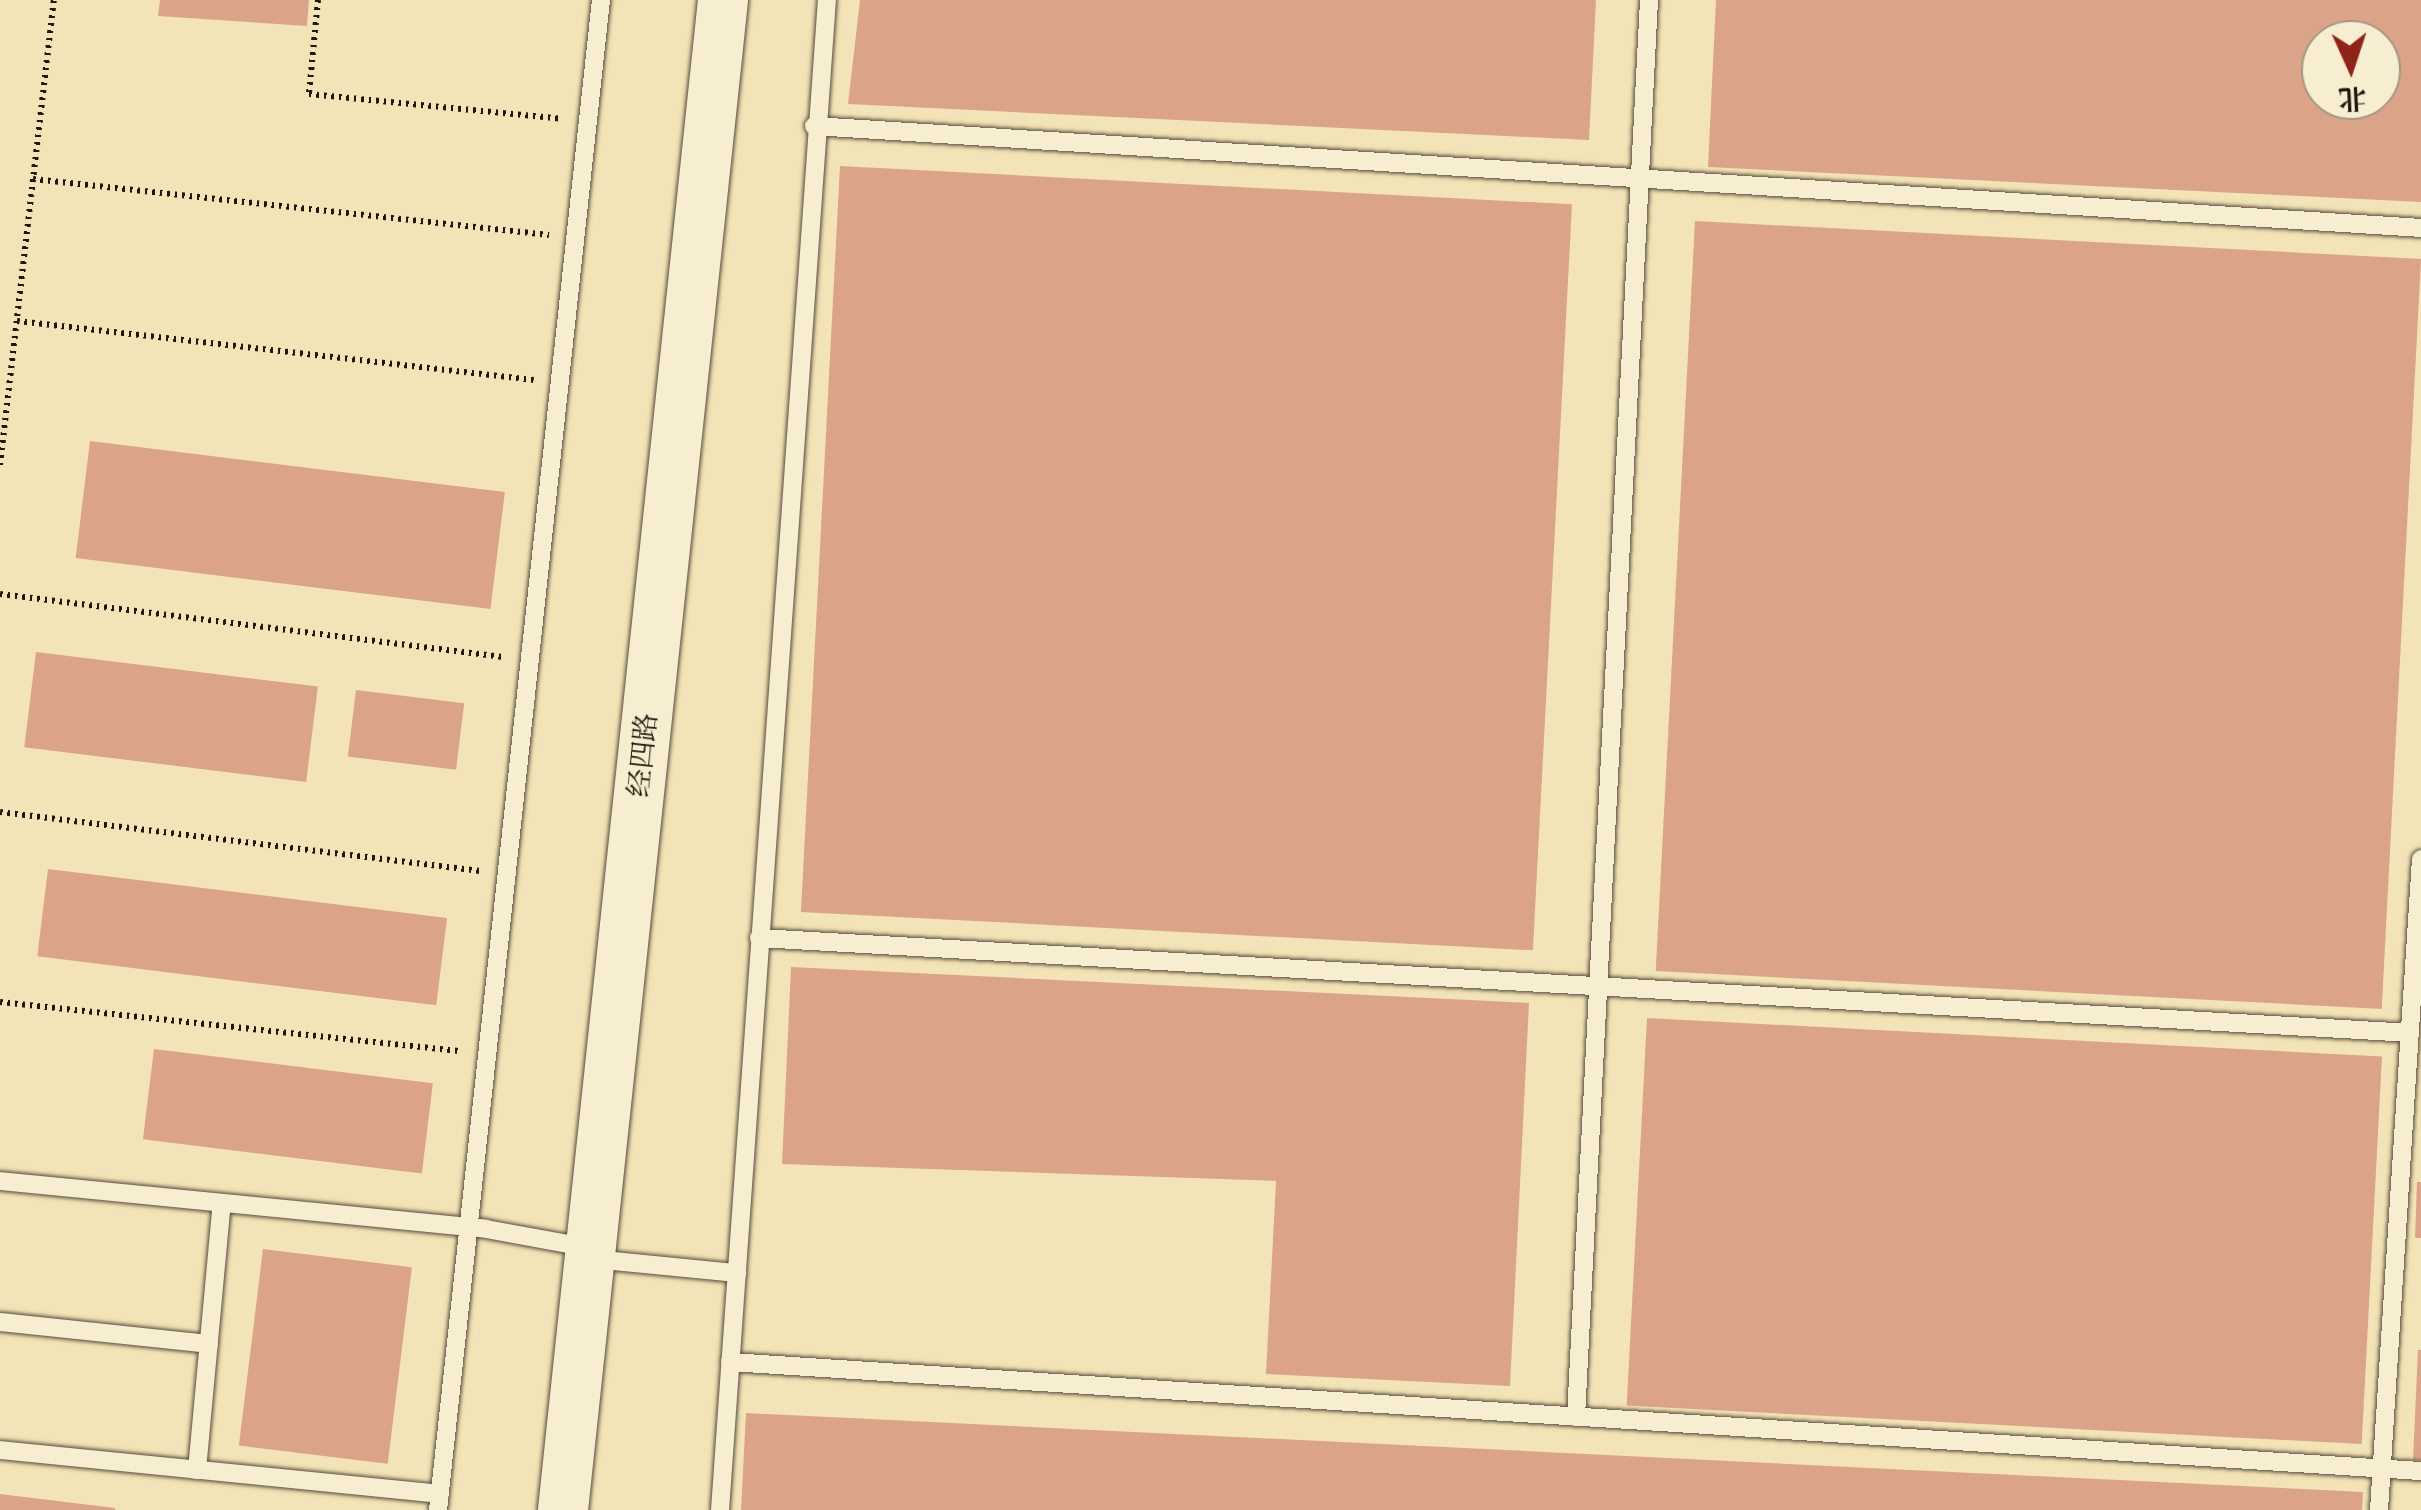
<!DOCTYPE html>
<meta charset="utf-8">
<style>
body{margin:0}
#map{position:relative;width:2421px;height:1510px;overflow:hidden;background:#f3e4b7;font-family:"IM FELL French Canon","Noto Serif SC",serif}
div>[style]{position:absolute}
.building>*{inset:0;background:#dba489;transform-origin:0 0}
.path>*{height:6px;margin-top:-3px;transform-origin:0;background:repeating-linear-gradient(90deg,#221710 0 2.5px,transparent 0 7.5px)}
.roads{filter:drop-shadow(0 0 2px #564a3a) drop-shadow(0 0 2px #564a3a)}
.lane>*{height:18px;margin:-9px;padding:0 9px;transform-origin:9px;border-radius:9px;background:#f7edd0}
.secondary>*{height:50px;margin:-25px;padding:0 25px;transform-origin:25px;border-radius:25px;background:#f7edd0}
span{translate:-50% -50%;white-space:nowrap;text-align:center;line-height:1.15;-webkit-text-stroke:9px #f7edd0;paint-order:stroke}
.street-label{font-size:28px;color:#221710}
.north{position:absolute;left:2301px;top:20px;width:100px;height:100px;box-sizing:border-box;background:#f7edd0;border:2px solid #a29783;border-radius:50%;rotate:177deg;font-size:28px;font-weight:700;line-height:40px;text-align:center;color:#221710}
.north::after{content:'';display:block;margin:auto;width:35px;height:45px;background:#8f2418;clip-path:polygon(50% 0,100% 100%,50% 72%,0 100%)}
</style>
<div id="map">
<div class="building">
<div style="clip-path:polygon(160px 0,309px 0,307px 26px,158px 16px)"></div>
<div style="clip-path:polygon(860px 0,1596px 0,1589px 140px,848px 104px)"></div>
<div style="clip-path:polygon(evenodd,1716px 0,2421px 0,2421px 202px,1708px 167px,1716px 0,2321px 40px,2381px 40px,2381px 100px,2321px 100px,2321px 40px)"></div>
<div style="left:840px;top:166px;width:733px;height:747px;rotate:3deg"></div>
<div style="left:1695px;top:221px;width:727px;height:751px;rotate:3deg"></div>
<div style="left:90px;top:441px;width:418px;height:118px;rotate:7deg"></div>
<div style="left:36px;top:652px;width:284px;height:96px;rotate:7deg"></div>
<div style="left:356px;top:690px;width:109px;height:67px;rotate:7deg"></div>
<div style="left:48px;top:869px;width:402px;height:88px;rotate:7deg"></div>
<div style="clip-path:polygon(791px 967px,1529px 1003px,1510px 1386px,1266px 1374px,1276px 1181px,782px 1164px)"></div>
<div style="left:1647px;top:1018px;width:736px;height:388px;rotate:3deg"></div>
<div style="left:154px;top:1049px;width:281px;height:91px;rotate:7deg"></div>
<div style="clip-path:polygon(2417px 1182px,2421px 1182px,2421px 1238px,2415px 1238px)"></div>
<div style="left:263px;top:1249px;width:150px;height:198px;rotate:7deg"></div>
<div style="clip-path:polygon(2418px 1350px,2421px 1350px,2421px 1460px,2413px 1460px)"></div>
<div style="clip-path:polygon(746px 1413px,2363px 1492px,2362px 1510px,741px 1510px)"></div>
<div style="clip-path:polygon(0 1494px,115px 1508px,115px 1510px,0 1510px)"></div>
</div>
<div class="path">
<div style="left:318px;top:0;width:94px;rotate:95.5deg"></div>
<div style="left:309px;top:94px;width:254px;rotate:5.6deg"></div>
<div style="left:33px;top:179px;width:519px;rotate:6.19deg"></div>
<div style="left:17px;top:321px;width:520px;rotate:6.51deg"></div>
<div style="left:0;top:465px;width:468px;rotate:-83.4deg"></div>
<div style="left:0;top:594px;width:507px;rotate:7.14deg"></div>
<div style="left:0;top:812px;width:484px;rotate:7deg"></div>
<div style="left:0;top:1002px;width:464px;rotate:6.1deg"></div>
</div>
<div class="roads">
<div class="lane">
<div style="left:814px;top:126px;width:1610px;rotate:3.63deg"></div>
<div style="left:759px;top:938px;width:1654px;rotate:3.29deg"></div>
<div style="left:0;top:1181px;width:488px;rotate:5.6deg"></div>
<div style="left:486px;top:1229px;width:101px;rotate:10.3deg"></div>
<div style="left:593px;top:1259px;width:145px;rotate:5.6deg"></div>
<div style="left:0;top:1322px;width:210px;rotate:6deg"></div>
<div style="left:730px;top:1362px;width:1695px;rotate:3.69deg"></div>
<div style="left:1576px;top:1417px;width:1419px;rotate:-87.05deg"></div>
<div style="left:0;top:1450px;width:442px;rotate:5.7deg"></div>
<div style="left:197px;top:1470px;width:268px;rotate:-84.7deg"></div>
<div style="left:438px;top:1510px;width:1519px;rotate:-83.84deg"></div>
<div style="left:720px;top:1510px;width:1514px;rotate:-85.95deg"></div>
<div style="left:2379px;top:1510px;width:652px;rotate:-86.31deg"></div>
</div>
<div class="secondary">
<div style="left:563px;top:1510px;width:1518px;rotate:-83.95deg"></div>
</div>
</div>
<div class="street-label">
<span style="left:643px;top:755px;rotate:-84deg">经四路</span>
</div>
<div class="north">北</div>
</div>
